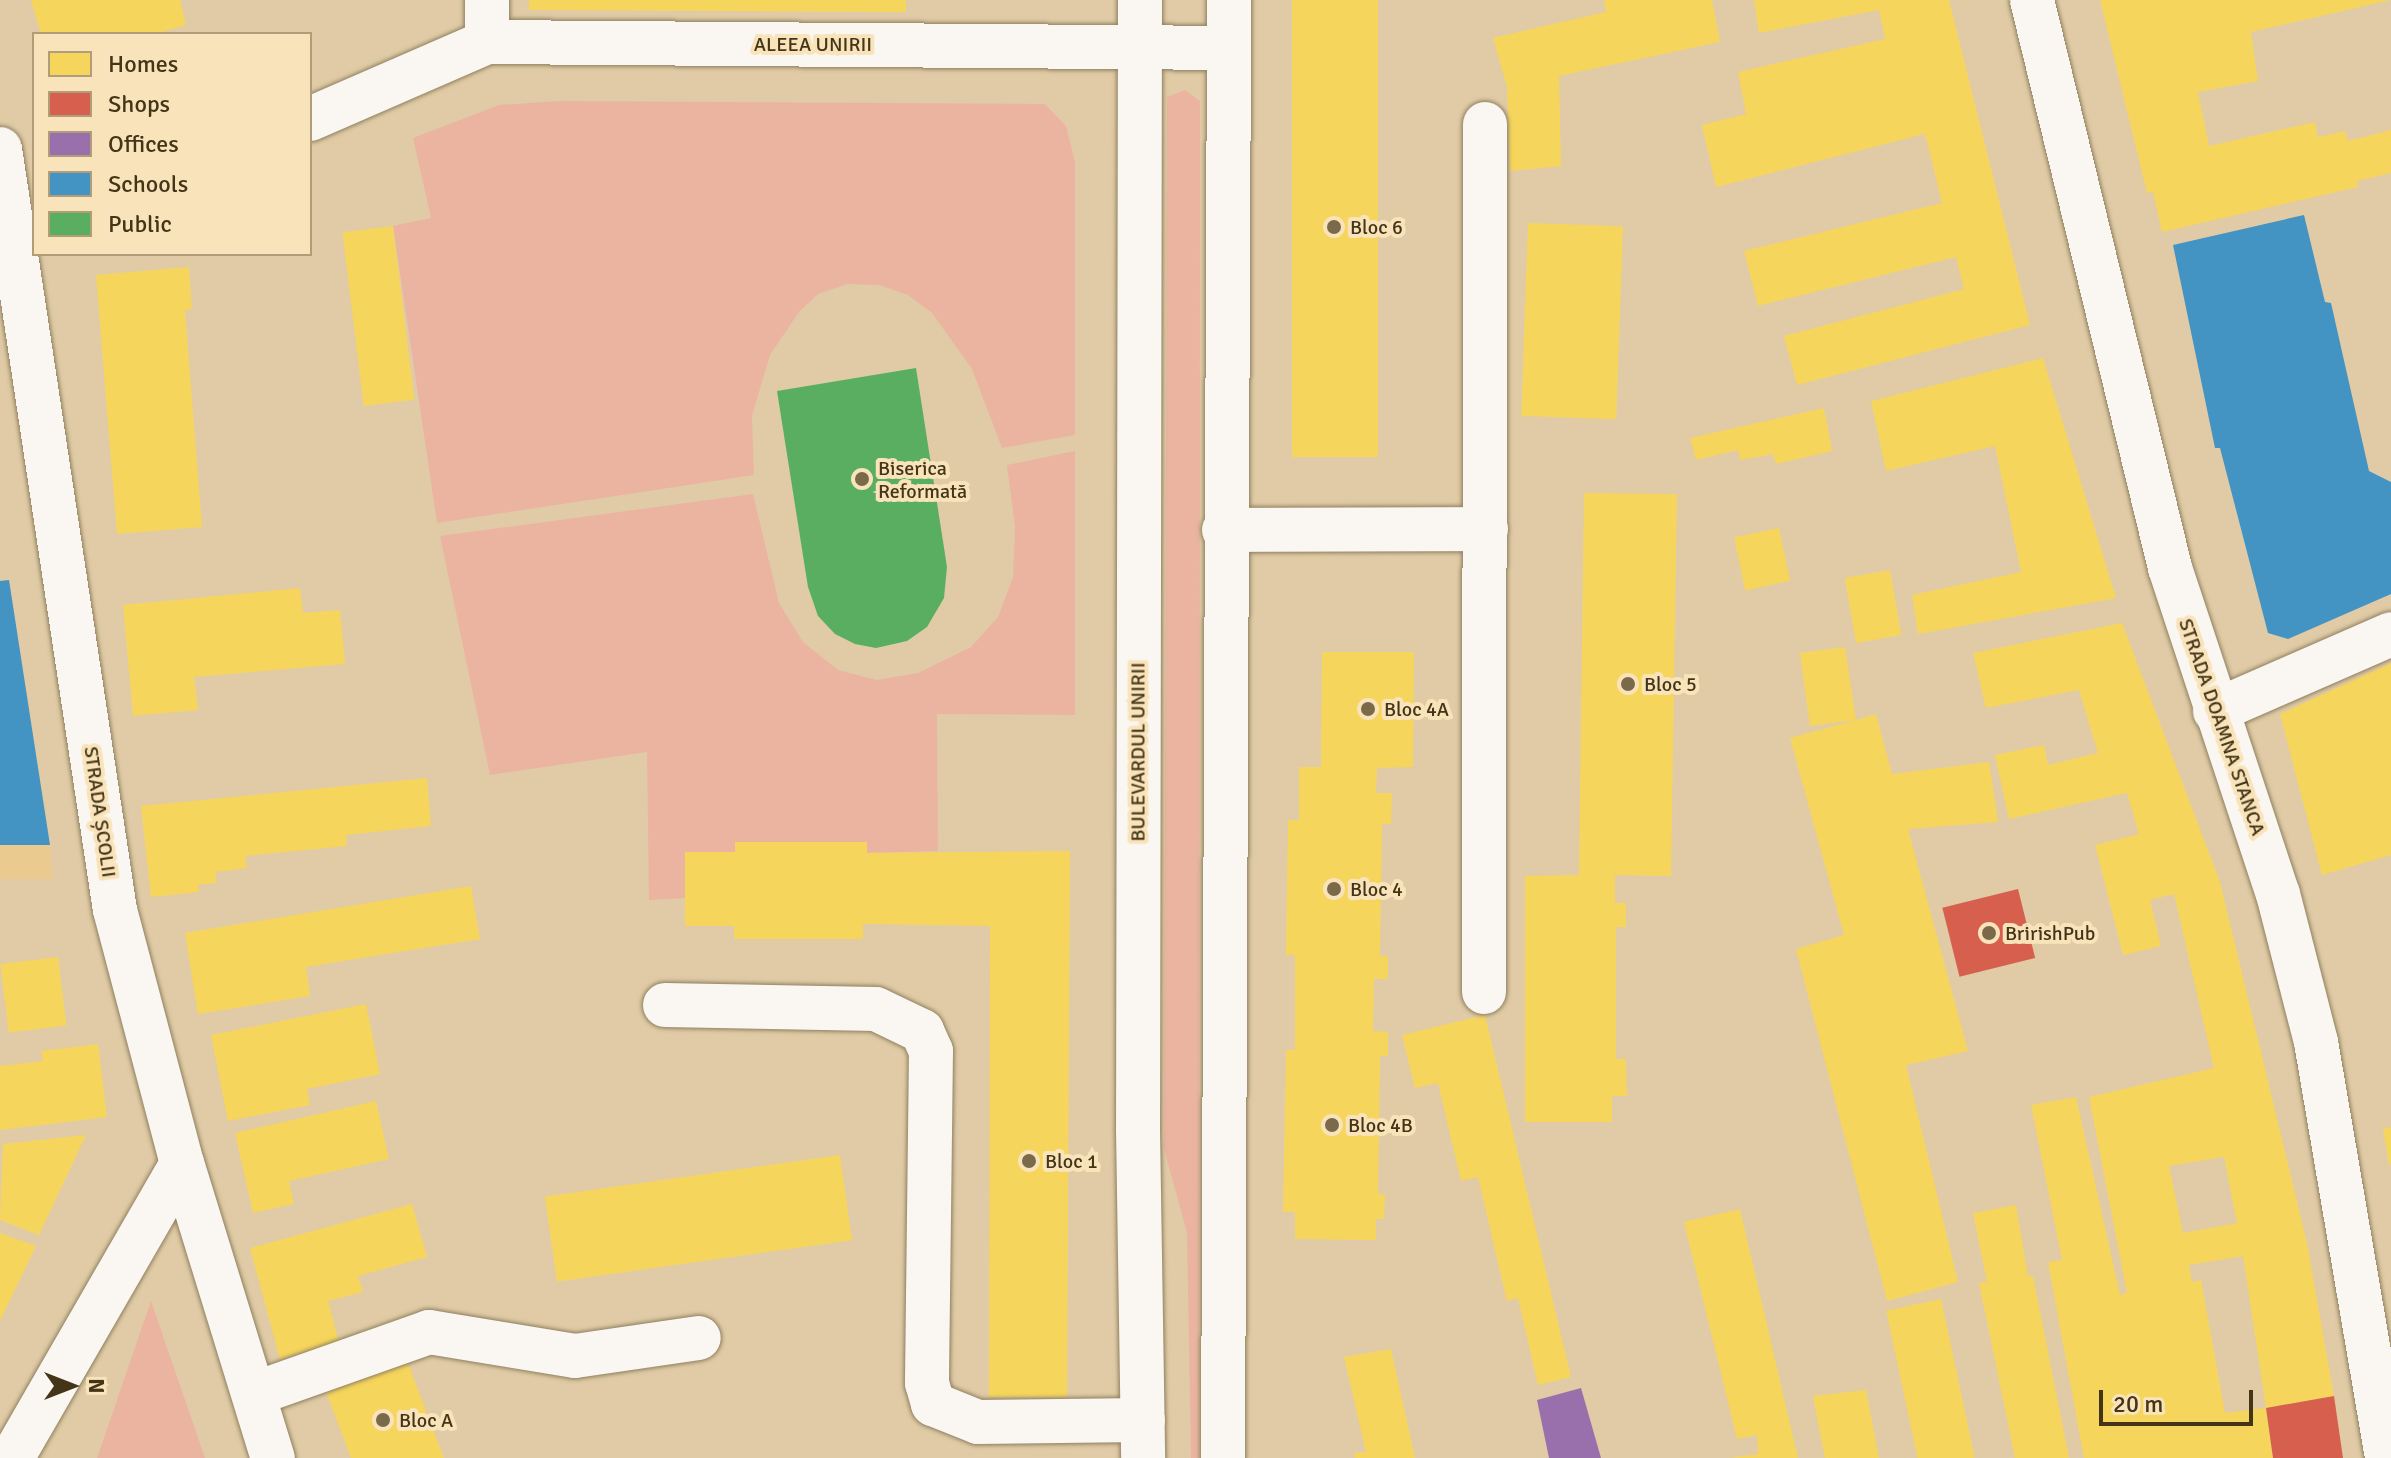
<!DOCTYPE html>
<meta charset="utf-8">
<style>
body{margin:0}
#map{position:relative;width:2391px;height:1458px;overflow:hidden;background:#e0cba6;font-family:Signika,sans-serif}
div>[style]{position:absolute}
.built>*{inset:0;background:#eaca8e}
.green>*{inset:0;background:#ebb4a1}
.homes>*{inset:0;background:#f6d55c;transform-origin:0 0}
.shops>*{inset:0;background:#d6604d;transform-origin:0 0}
.offices>*{inset:0;background:#9970ab}
.schools>*{inset:0;background:#4393c3}
.public>*{inset:0;background:#5aae61}
.roads{filter:drop-shadow(0 0 2px #908060) drop-shadow(0 0 2px #908060)}
.minor>*{height:44px;margin:-22px;padding:0 22px;transform-origin:22px;border-radius:22px;background:#faf7f2}
.major>*{height:44px;margin:-22px;padding:0 22px;transform-origin:22px;border-radius:22px;background:#faf7f2}
.dots>*{width:22px;height:22px;translate:-50% -50%;box-sizing:border-box;border:4px solid #f9e3ba;border-radius:50%}
span{translate:-50% -50%;white-space:nowrap;text-align:center;line-height:1.15;-webkit-text-stroke:8px #f9e3ba;paint-order:stroke}
.street-label{font-size:20px;color:#443518}
.poi-label{font-size:20px;color:#443518}
.left{translate:0 -50%;text-align:left}
.legend{position:absolute;left:32px;top:32px;width:280px;height:224px;box-sizing:border-box;background:#f9e3ba;border:2px solid #b19d79;margin:0;padding:10px 14px;list-style:none;font-size:24px;color:#443518}
.legend li{display:flex;align-items:center;gap:16px;height:40px}
.legend b{width:40px;border:2px solid #b19d79}
.north{position:absolute;left:32px;top:1346px;width:80px;height:80px;-webkit-text-stroke:6px #f9e3ba;paint-order:stroke;rotate:90deg;font-size:22px;font-weight:700;line-height:32px;text-align:center;color:#443518}
.north::after{content:'';display:block;margin:auto;width:28px;height:36px;background:#443518;clip-path:polygon(50% 0,100% 100%,50% 72%,0 100%)}
.scale{position:absolute;left:2099px;top:1390px;width:154px;height:36px;box-sizing:border-box;border:4px solid #443518;border-top:0;padding-left:10px;font-size:24px;line-height:28px;white-space:nowrap;color:#443518;-webkit-text-stroke:6px #f9e3ba;paint-order:stroke}
</style>
<div id="map">
<div class="built">
<div style="clip-path:polygon(9px 580px,50px 845px,53px 879px,0 879px,0 581px)"></div>
</div>
<div class="green">
<div style="clip-path:polygon(1185px 90px,1200px 101px,1199px 1458px,1191px 1458px,1187px 1233px,1164px 1149px,1167px 97px)"></div>
<div style="clip-path:polygon(558px 101px,1045px 104px,1066px 126px,1075px 162px,1075px 435px,1002px 448px,972px 369px,932px 313px,908px 295px,879px 285px,847px 284px,818px 294px,799px 312px,770px 355px,752px 416px,754px 475px,437px 523px,393px 226px,431px 218px,413px 138px,499px 105px)"></div>
<div style="clip-path:polygon(1075px 451px,1075px 715px,937px 714px,938px 851px,867px 853px,867px 842px,736px 842px,735px 852px,685px 852px,685px 898px,649px 900px,647px 752px,490px 775px,440px 536px,753px 494px,779px 603px,803px 642px,838px 670px,877px 680px,918px 673px,971px 647px,998px 617px,1013px 577px,1015px 527px,1007px 465px)"></div>
<div style="clip-path:polygon(151px 1301px,205px 1458px,97px 1458px)"></div>
</div>
<div class="homes">
<div style="clip-path:polygon(31px 0,180px 0,186px 25px,155px 34px,41px 34px)"></div>
<div style="clip-path:polygon(529px 0,906px 0,906px 12px,529px 10px)"></div>
<div style="left:1292px;top:0;width:86px;height:457px"></div>
<div style="clip-path:polygon(1604px 0,1712px 0,1720px 42px,1559px 76px,1561px 166px,1510px 171px,1507px 87px,1493px 38px,1606px 12px)"></div>
<div style="clip-path:polygon(1754px 0,1949px 0,2030px 325px,1797px 385px,1784px 336px,1964px 289px,1956px 257px,1758px 306px,1744px 251px,1942px 203px,1925px 134px,1716px 187px,1702px 125px,1746px 114px,1738px 72px,1885px 39px,1879px 10px,1759px 33px)"></div>
<div style="clip-path:polygon(2100px 0,2391px 0,2251px 32px,2258px 81px,2198px 92px,2209px 146px,2315px 122px,2318px 137px,2345px 131px,2348px 141px,2391px 130px,2391px 173px,2357px 181px,2358px 187px,2162px 232px,2153px 192px,2147px 193px)"></div>
<div style="left:1528px;top:223px;width:95px;height:193px;rotate:2deg"></div>
<div style="left:393px;top:226px;width:175px;height:51px;rotate:83deg"></div>
<div style="clip-path:polygon(189px 267px,192px 309px,185px 310px,202px 527px,117px 534px,96px 275px)"></div>
<div style="clip-path:polygon(2043px 358px,2116px 598px,1918px 634px,1912px 595px,2021px 572px,1995px 446px,1886px 471px,1871px 401px)"></div>
<div style="clip-path:polygon(1824px 408px,1832px 451px,1776px 464px,1773px 454px,1740px 460px,1738px 450px,1696px 460px,1690px 438px)"></div>
<div style="clip-path:polygon(1584px 493px,1677px 494px,1671px 876px,1615px 875px,1615px 903px,1626px 903px,1626px 927px,1616px 927px,1616px 1059px,1626px 1059px,1627px 1096px,1612px 1096px,1612px 1122px,1525px 1122px,1525px 876px,1579px 875px)"></div>
<div style="left:1779px;top:528px;width:54px;height:46px;rotate:78deg"></div>
<div style="left:1890px;top:570px;width:66px;height:46px;rotate:80deg"></div>
<div style="clip-path:polygon(300px 588px,303px 613px,340px 610px,345px 664px,194px 677px,198px 710px,133px 716px,123px 605px)"></div>
<div style="clip-path:polygon(evenodd,2122px 623px,2220px 882px,2307px 1243px,2334px 1396px,2266px 1408px,2243px 1256px,2189px 1265px,2192px 1282px,2201px 1280px,2225px 1413px,2266px 1408px,2273px 1458px,2084px 1458px,2048px 1262px,2062px 1260px,2031px 1105px,2076px 1097px,2120px 1295px,2127px 1293px,2089px 1097px,2214px 1068px,2174px 894px,2150px 900px,2161px 946px,2123px 955px,2095px 845px,2139px 834px,2127px 793px,2009px 819px,1995px 755px,2044px 745px,2048px 765px,2098px 753px,2079px 690px,1986px 708px,1973px 653px,2122px 623px,2224px 1157px,2237px 1223px,2183px 1233px,2169px 1166px,2224px 1157px)"></div>
<div style="clip-path:polygon(1845px 647px,1856px 720px,1876px 714px,1892px 774px,1989px 762px,1998px 822px,1908px 829px,1968px 1051px,1906px 1065px,1958px 1282px,1887px 1301px,1796px 949px,1844px 935px,1790px 738px,1856px 720px,1810px 726px,1800px 653px)"></div>
<div style="clip-path:polygon(1322px 652px,1414px 652px,1413px 767px,1377px 768px,1376px 793px,1392px 793px,1391px 824px,1382px 824px,1380px 956px,1388px 956px,1388px 979px,1374px 979px,1373px 1031px,1388px 1032px,1388px 1056px,1380px 1056px,1378px 1194px,1385px 1194px,1384px 1219px,1376px 1219px,1376px 1240px,1295px 1239px,1295px 1212px,1283px 1212px,1286px 1050px,1295px 1050px,1295px 955px,1286px 955px,1288px 820px,1299px 820px,1299px 767px,1321px 767px)"></div>
<div style="clip-path:polygon(2391px 663px,2391px 855px,2322px 875px,2280px 714px)"></div>
<div style="clip-path:polygon(427px 778px,431px 826px,346px 835px,347px 846px,245px 856px,247px 868px,216px 872px,216px 883px,198px 885px,199px 892px,151px 897px,141px 806px)"></div>
<div style="clip-path:polygon(735px 842px,867px 842px,867px 853px,1070px 851px,1067px 1397px,989px 1397px,990px 926px,863px 924px,863px 939px,734px 939px,734px 926px,685px 926px,685px 852px,735px 852px)"></div>
<div style="clip-path:polygon(471px 886px,480px 939px,306px 967px,310px 996px,198px 1014px,185px 933px)"></div>
<div style="left:58px;top:957px;width:69px;height:58px;rotate:83deg"></div>
<div style="clip-path:polygon(366px 1004px,380px 1074px,307px 1089px,310px 1105px,228px 1121px,211px 1035px)"></div>
<div style="clip-path:polygon(1485px 1015px,1571px 1377px,1538px 1385px,1518px 1298px,1507px 1301px,1478px 1177px,1461px 1181px,1438px 1083px,1415px 1088px,1402px 1035px)"></div>
<div style="clip-path:polygon(98px 1044px,107px 1117px,0 1130px,0 1066px,43px 1061px,41px 1051px)"></div>
<div style="clip-path:polygon(376px 1101px,389px 1159px,289px 1181px,294px 1204px,253px 1213px,235px 1133px)"></div>
<div style="clip-path:polygon(2391px 1127px,2391px 1165px,2389px 1165px,2383px 1129px)"></div>
<div style="clip-path:polygon(86px 1135px,39px 1235px,0 1220px,3px 1144px)"></div>
<div style="left:840px;top:1155px;width:86px;height:298px;rotate:82deg"></div>
<div style="clip-path:polygon(412px 1204px,427px 1257px,358px 1276px,363px 1292px,328px 1301px,339px 1342px,280px 1359px,250px 1248px)"></div>
<div style="clip-path:polygon(2016px 1205px,2028px 1276px,2033px 1276px,2069px 1458px,2015px 1458px,1979px 1283px,1987px 1282px,1973px 1213px)"></div>
<div style="clip-path:polygon(1740px 1209px,1798px 1458px,1728px 1458px,1758px 1454px,1757px 1435px,1737px 1439px,1684px 1222px)"></div>
<div style="clip-path:polygon(0 1233px,36px 1246px,0 1321px)"></div>
<div style="left:1941px;top:1299px;width:162px;height:56px;rotate:78deg"></div>
<div style="clip-path:polygon(402px 1348px,444px 1458px,351px 1458px,322px 1381px)"></div>
<div style="clip-path:polygon(1391px 1349px,1415px 1458px,1355px 1458px,1354px 1453px,1366px 1452px,1344px 1357px)"></div>
<div style="clip-path:polygon(1866px 1390px,1879px 1458px,1825px 1458px,1813px 1396px)"></div>
</div>
<div class="shops">
<div style="left:2018px;top:889px;width:71px;height:78px;rotate:76deg"></div>
<div style="clip-path:polygon(2334px 1396px,2343px 1458px,2273px 1458px,2266px 1408px)"></div>
</div>
<div class="offices">
<div style="clip-path:polygon(1581px 1388px,1601px 1458px,1549px 1458px,1537px 1400px)"></div>
</div>
<div class="schools">
<div style="clip-path:polygon(2304px 215px,2325px 302px,2331px 303px,2369px 471px,2391px 482px,2391px 594px,2288px 639px,2268px 633px,2220px 448px,2215px 448px,2173px 245px)"></div>
<div style="clip-path:polygon(9px 580px,50px 845px,0 845px,0 581px)"></div>
</div>
<div class="public">
<div style="clip-path:polygon(916px 368px,947px 567px,944px 598px,927px 627px,907px 641px,876px 648px,855px 644px,835px 634px,818px 616px,808px 587px,777px 391px)"></div>
</div>
<div class="roads">
<div class="minor">
<div style="left:2032px;top:0;width:585px;rotate:76.34deg"></div>
<div style="left:2170px;top:568px;width:343px;rotate:71.7deg"></div>
<div style="left:2278px;top:894px;width:153px;rotate:75.6deg"></div>
<div style="left:2316px;top:1042px;width:422px;rotate:80.3deg"></div>
<div style="left:487px;top:42px;width:42px;rotate:-90deg"></div>
<div style="left:310px;top:119px;width:193px;rotate:-23.5deg"></div>
<div style="left:487px;top:42px;width:742px;rotate:0.46deg"></div>
<div style="left:0;top:149px;width:770px;rotate:81.41deg"></div>
<div style="left:115px;top:910px;width:262px;rotate:75.2deg"></div>
<div style="left:182px;top:1163px;width:309px;rotate:72.9deg"></div>
<div style="left:1224px;top:530px;width:262px;rotate:-0.2deg"></div>
<div style="left:2215px;top:711px;width:192px;rotate:-23.6deg"></div>
<div style="left:1484px;top:992px;width:868px;rotate:-89.93deg"></div>
<div style="left:665px;top:1005px;width:211px;rotate:1.1deg"></div>
<div style="left:876px;top:1009px;width:51px;rotate:25.6deg"></div>
<div style="left:922px;top:1031px;width:22px;rotate:66deg"></div>
<div style="left:931px;top:1051px;width:332px;rotate:90.7deg"></div>
<div style="left:927px;top:1383px;width:22px;rotate:74deg"></div>
<div style="left:933px;top:1404px;width:48px;rotate:21.8deg"></div>
<div style="left:978px;top:1422px;width:165px;rotate:-0.7deg"></div>
<div style="left:254px;top:1394px;width:186px;rotate:-19.5deg"></div>
<div style="left:429px;top:1332px;width:148px;rotate:9.3deg"></div>
<div style="left:575px;top:1356px;width:125px;rotate:-8.3deg"></div>
<div style="left:12px;top:1458px;width:340px;rotate:-60deg"></div>
</div>
<div class="major">
<div style="left:1140px;top:0;width:1129px;rotate:90.1deg"></div>
<div style="left:1138px;top:1129px;width:329px;rotate:89.1deg"></div>
<div style="left:1223px;top:1458px;width:1458px;rotate:-89.76deg"></div>
</div>
</div>
<div class="dots">
<div style="left:1334px;top:227px;background:#7b6a4a"></div>
<div style="left:862px;top:479px;background:#7b6a4a"></div>
<div style="left:1628px;top:684px;background:#7b6a4a"></div>
<div style="left:1368px;top:709px;background:#7b6a4a"></div>
<div style="left:1334px;top:889px;background:#7b6a4a"></div>
<div style="left:1989px;top:933px;background:#7b6a4a"></div>
<div style="left:1332px;top:1125px;background:#7b6a4a"></div>
<div style="left:1029px;top:1161px;background:#7b6a4a"></div>
<div style="left:383px;top:1420px;background:#7b6a4a"></div>
</div>
<div class="street-label">
<span style="left:813px;top:44px">ALEEA UNIRII</span>
<span style="left:2222px;top:727px;rotate:71deg">STRADA DOAMNA STANCA</span>
<span style="left:1138px;top:752px;rotate:-90deg">BULEVARDUL UNIRII</span>
<span style="left:100px;top:812px;rotate:82deg">STRADA ȘCOLII</span>
</div>
<div class="poi-label">
<span class="left" style="left:1350px;top:227px">Bloc 6</span>
<span class="left" style="left:878px;top:480px">Biserica<br>Reformată</span>
<span class="left" style="left:1644px;top:684px">Bloc 5</span>
<span class="left" style="left:1384px;top:709px">Bloc 4A</span>
<span class="left" style="left:1350px;top:889px">Bloc 4</span>
<span class="left" style="left:2005px;top:933px">BririshPub</span>
<span class="left" style="left:1348px;top:1125px">Bloc 4B</span>
<span class="left" style="left:1045px;top:1161px">Bloc 1</span>
<span class="left" style="left:399px;top:1420px">Bloc A</span>
</div>
<ul class="legend">
<li><b style="height:22px;background:#f6d55c"></b>Homes</li>
<li><b style="height:22px;background:#d6604d"></b>Shops</li>
<li><b style="height:22px;background:#9970ab"></b>Offices</li>
<li><b style="height:22px;background:#4393c3"></b>Schools</li>
<li><b style="height:22px;background:#5aae61"></b>Public</li>
</ul>
<div class="north">N</div>
<div class="scale">20 m</div>
</div>
